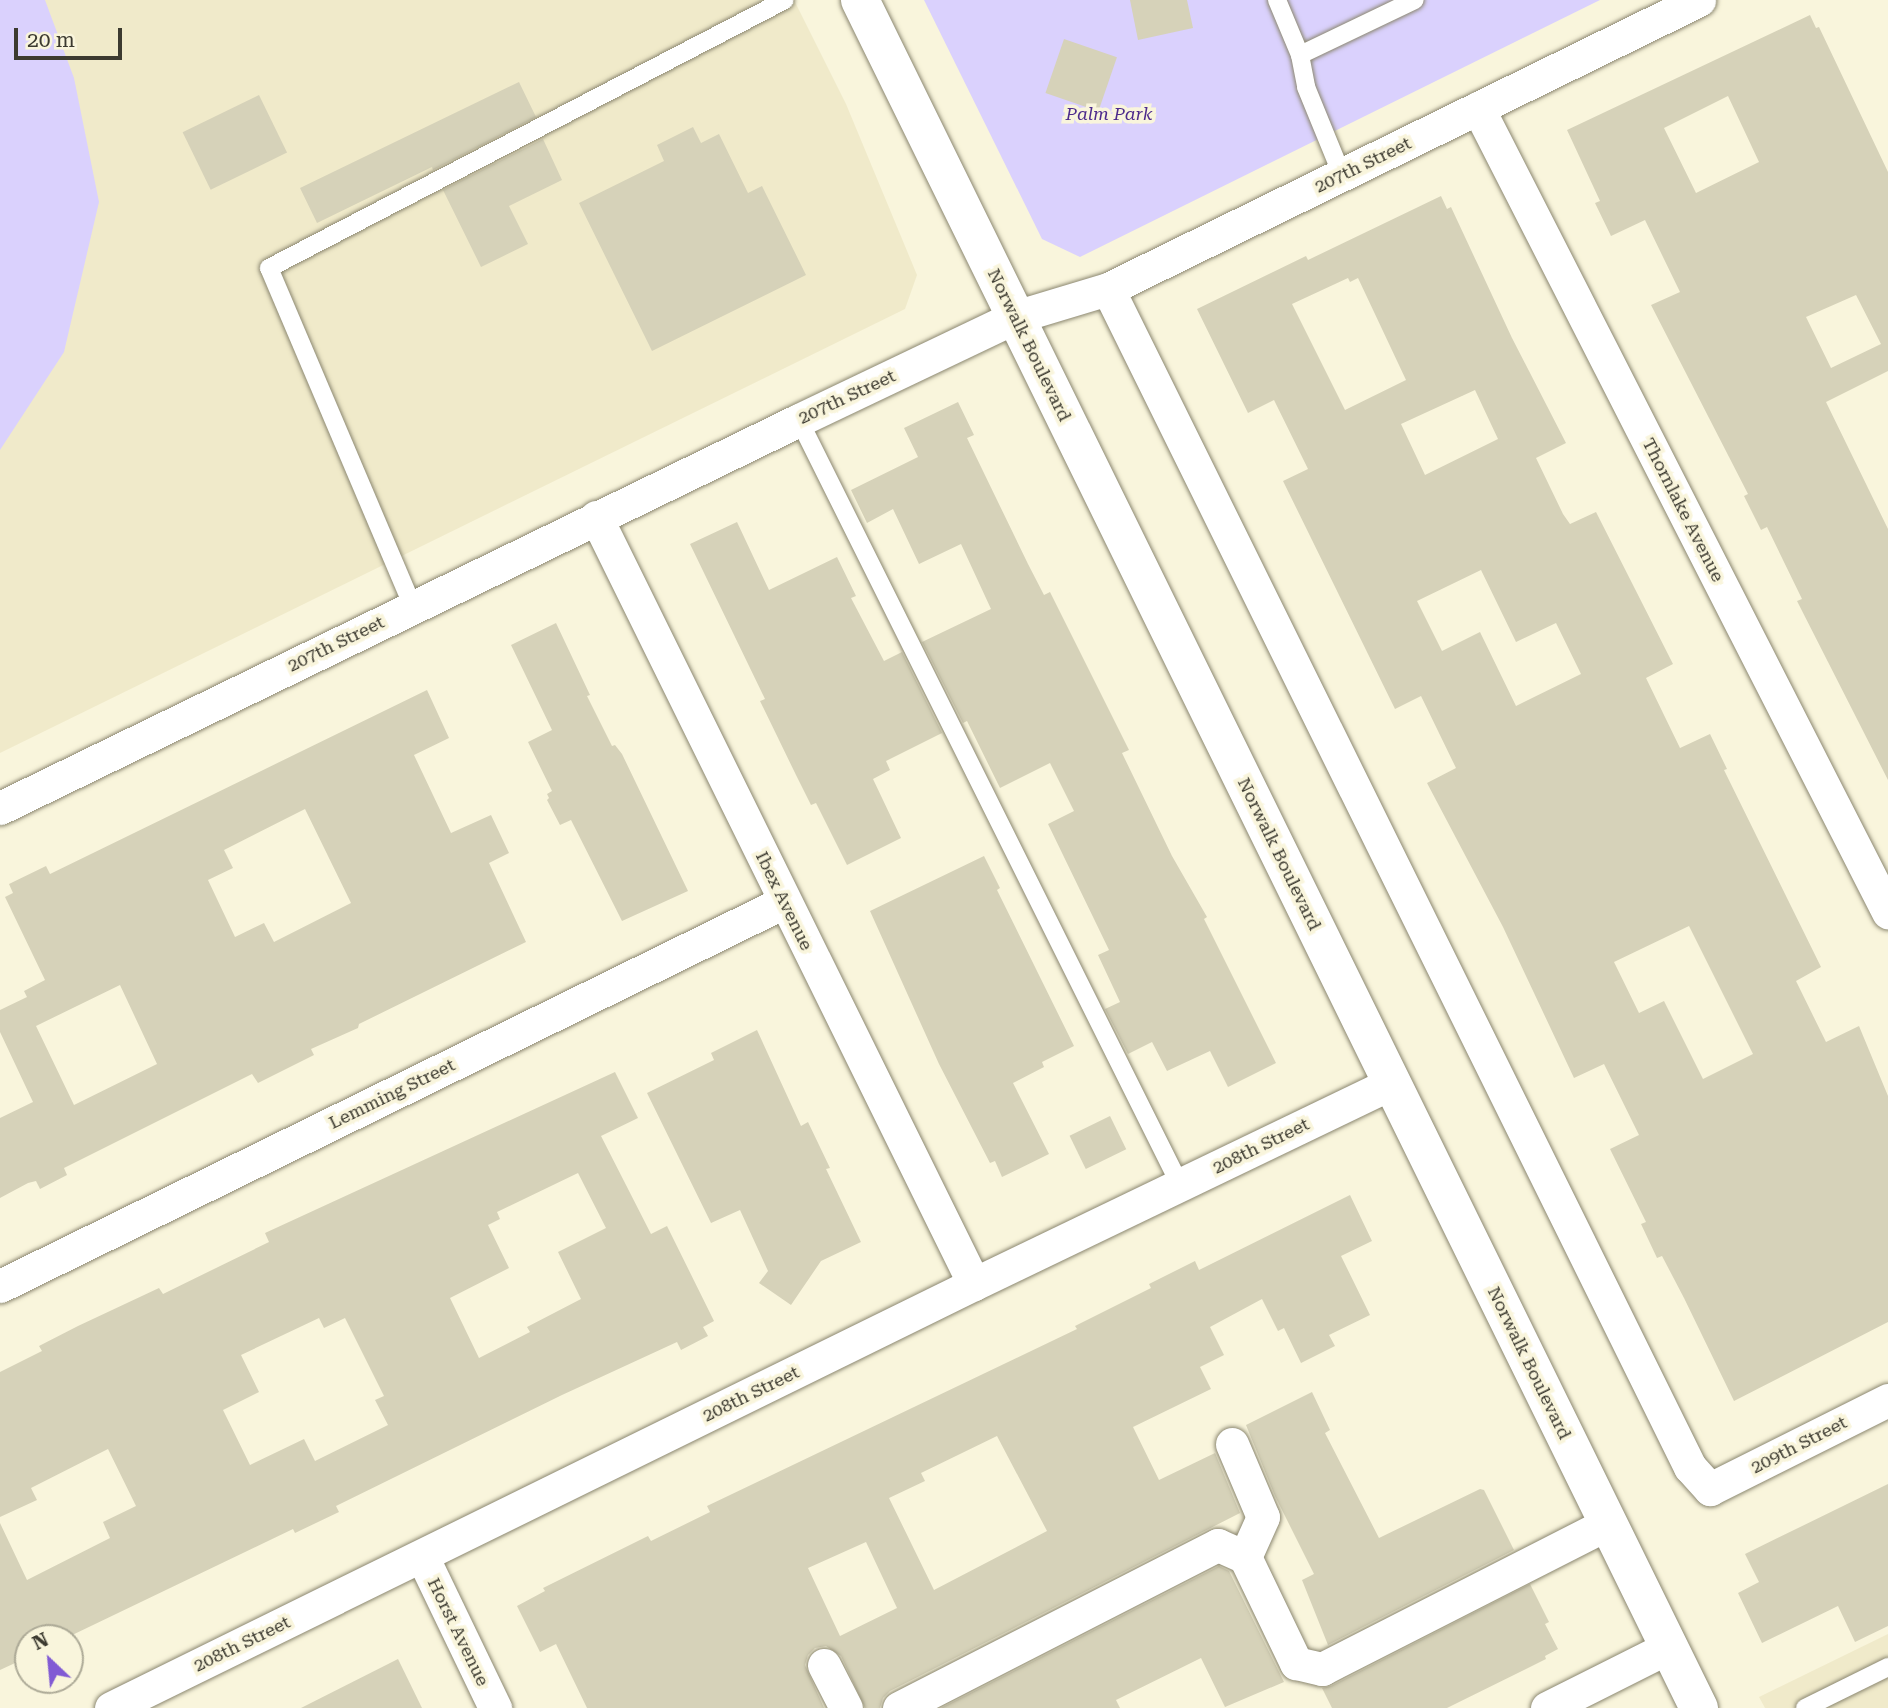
<!DOCTYPE html>
<style>
body{margin:0}
#map{position:relative;width:1888px;height:1708px;overflow:hidden;background:#f9f5dc;font-family:"Roboto Serif",serif}
div>[style]{position:absolute}
.built>*{inset:0;background:#f0eaca}
.green>*{inset:0;background:#dad1fd}
.building>*{inset:0;background:#d6d2b9;transform-origin:0 0}
.roads{filter:drop-shadow(0 0 2px #8b8770) drop-shadow(0 0 2px #8b8770)}
.service>*{height:18px;margin:-9px;padding:0 9px;transform-origin:9px;border-radius:9px;background:#fff}
.minor>*{height:33px;margin:-16.5px;padding:0 16.5px;transform-origin:16.5px;border-radius:16.5px;background:#fff}
.secondary>*{height:38px;margin:-19px;padding:0 19px;transform-origin:19px;border-radius:19px;background:#fff}
span{translate:-50% -50%;white-space:nowrap;text-align:center;line-height:1.15;-webkit-text-stroke:7px #f9f5dc;paint-order:stroke}
.park-label{font-size:18px;color:#4d2b8c;font-style:italic}
.street-label{font-size:18px;color:#3c3a30}
.north{position:absolute;left:14px;top:1624px;width:70px;height:70px;box-sizing:border-box;background:#f9f5dc;border:2px solid #adaa97;border-radius:50%;rotate:334deg;font-size:19px;font-weight:700;line-height:28px;text-align:center;color:#3c3a30}
.north::after{content:'';display:block;margin:auto;width:24px;height:32px;background:#815ad4;clip-path:polygon(50% 0,100% 100%,50% 72%,0 100%)}
.scale{position:absolute;left:14px;top:28px;width:108px;height:32px;box-sizing:border-box;border:4px solid #3c3a30;border-top:0;padding-left:9px;font-size:21px;line-height:24px;white-space:nowrap;color:#3c3a30;-webkit-text-stroke:5px #f9f5dc;paint-order:stroke}
</style>
<div id="map">
<div class="built">
<div style="clip-path:polygon(0 0,794px 0,846px 104px,917px 275px,905px 309px,0 753px)"></div>
<div style="clip-path:polygon(1888px 1634px,1888px 1708px,1765px 1708px,1759px 1697px)"></div>
</div>
<div class="green">
<div style="clip-path:polygon(0 0,45px 0,74px 78px,99px 202px,64px 352px,0 450px)"></div>
<div style="clip-path:polygon(924px 0,1600px 0,1080px 257px,1042px 239px)"></div>
</div>
<div class="building">
<div style="clip-path:polygon(1130px 0,1187px 0,1193px 28px,1138px 40px)"></div>
<div style="clip-path:polygon(evenodd,1810px 15px,1816px 28px,1819px 27px,1888px 172px,1888px 371px,1826px 402px,1888px 529px,1888px 780px,1797px 601px,1802px 599px,1767px 527px,1761px 530px,1744px 496px,1748px 494px,1651px 305px,1680px 292px,1645px 220px,1611px 236px,1595px 203px,1600px 201px,1567px 130px,1810px 15px,1728px 96px,1759px 162px,1696px 193px,1664px 128px,1728px 96px,1810px 15px,1856px 295px,1881px 344px,1831px 368px,1806px 317px,1856px 295px)"></div>
<div style="left:1064px;top:39px;width:56px;height:57px;rotate:19deg"></div>
<div style="clip-path:polygon(519px 82px,536px 117px,433px 170px,432px 167px,317px 223px,300px 188px)"></div>
<div style="left:259px;top:95px;width:64px;height:85px;rotate:64deg"></div>
<div style="clip-path:polygon(693px 127px,701px 143px,719px 134px,748px 193px,762px 186px,806px 275px,652px 351px,579px 203px,664px 161px,657px 145px)"></div>
<div style="clip-path:polygon(543px 139px,562px 180px,509px 206px,528px 244px,481px 267px,443px 190px)"></div>
<div style="clip-path:polygon(evenodd,1441px 196px,1447px 209px,1451px 207px,1512px 338px,1566px 443px,1536px 458px,1563px 514px,1570px 524px,1596px 512px,1673px 664px,1646px 678px,1680px 748px,1710px 734px,1727px 769px,1724px 770px,1821px 967px,1796px 981px,1826px 1042px,1859px 1026px,1888px 1096px,1888px 1322px,1734px 1401px,1684px 1298px,1662px 1256px,1657px 1258px,1641px 1224px,1646px 1222px,1610px 1149px,1639px 1135px,1604px 1064px,1574px 1078px,1503px 927px,1427px 783px,1456px 768px,1421px 696px,1395px 709px,1283px 481px,1308px 469px,1274px 400px,1248px 413px,1197px 309px,1306px 256px,1308px 260px,1441px 196px,1348px 278px,1350px 282px,1358px 278px,1406px 380px,1345px 410px,1292px 304px,1348px 278px,1441px 196px,1475px 390px,1498px 439px,1425px 475px,1401px 424px,1475px 390px,1441px 196px,1481px 570px,1516px 642px,1556px 623px,1581px 674px,1516px 706px,1480px 632px,1442px 651px,1417px 601px,1481px 570px,1441px 196px,1689px 926px,1753px 1054px,1703px 1079px,1664px 1001px,1639px 1013px,1614px 962px,1689px 926px)"></div>
<div style="clip-path:polygon(958px 402px,974px 435px,967px 438px,1028px 564px,1044px 595px,1050px 592px,1129px 750px,1122px 753px,1172px 856px,1207px 917px,1204px 919px,1276px 1063px,1228px 1087px,1210px 1051px,1167px 1071px,1152px 1042px,1128px 1054px,1105px 1009px,1120px 1002px,1098px 955px,1109px 950px,1048px 824px,1074px 811px,1050px 763px,1000px 788px,967px 721px,963px 723px,922px 642px,991px 609px,961px 544px,919px 564px,893px 509px,867px 523px,851px 490px,918px 457px,904px 428px)"></div>
<div style="clip-path:polygon(737px 522px,769px 590px,837px 557px,856px 596px,851px 598px,884px 661px,902px 652px,942px 733px,886px 761px,890px 770px,873px 779px,901px 838px,847px 865px,816px 803px,811px 805px,796px 775px,760px 701px,765px 699px,690px 544px)"></div>
<div style="clip-path:polygon(556px 623px,590px 695px,587px 696px,612px 746px,615px 745px,622px 754px,688px 891px,622px 921px,571px 820px,560px 825px,547px 800px,549px 798px,547px 794px,552px 791px,528px 742px,552px 730px,511px 645px)"></div>
<div style="clip-path:polygon(evenodd,427px 690px,449px 738px,414px 755px,451px 833px,491px 815px,509px 853px,489px 863px,526px 942px,359px 1024px,358px 1028px,311px 1049px,314px 1055px,258px 1083px,252px 1074px,64px 1168px,67px 1175px,40px 1189px,36px 1181px,28px 1183px,0 1198px,0 1118px,33px 1102px,0 1032px,0 1010px,27px 997px,24px 991px,45px 980px,5px 897px,13px 893px,9px 884px,46px 866px,50px 874px,427px 690px,305px 809px,351px 903px,274px 942px,264px 923px,235px 937px,208px 880px,233px 868px,224px 850px,305px 809px,427px 690px,120px 985px,157px 1064px,74px 1105px,36px 1026px,120px 985px)"></div>
<div style="clip-path:polygon(984px 856px,1000px 888px,997px 890px,1074px 1046px,1042px 1062px,1044px 1067px,1013px 1083px,1049px 1154px,1002px 1177px,995px 1161px,990px 1163px,939px 1064px,870px 911px)"></div>
<div style="clip-path:polygon(757px 1030px,801px 1126px,808px 1122px,830px 1168px,826px 1169px,861px 1242px,821px 1261px,791px 1305px,759px 1283px,768px 1271px,740px 1210px,711px 1223px,647px 1093px,714px 1060px,711px 1053px)"></div>
<div style="clip-path:polygon(evenodd,615px 1072px,638px 1118px,601px 1136px,651px 1234px,667px 1226px,714px 1321px,703px 1327px,708px 1336px,681px 1350px,677px 1342px,562px 1395px,336px 1506px,339px 1512px,295px 1533px,293px 1529px,66px 1638px,28px 1638px,28px 1657px,0 1670px,0 1523px,27px 1580px,110px 1538px,103px 1522px,136px 1506px,108px 1449px,31px 1488px,37px 1500px,0 1517px,0 1372px,42px 1351px,39px 1346px,78px 1326px,159px 1288px,163px 1294px,269px 1242px,265px 1233px,615px 1072px,578px 1173px,606px 1228px,558px 1252px,581px 1299px,527px 1327px,530px 1332px,479px 1358px,450px 1298px,509px 1268px,488px 1225px,500px 1219px,497px 1212px,578px 1173px,615px 1072px,319px 1318px,324px 1328px,345px 1318px,384px 1396px,375px 1400px,388px 1425px,315px 1461px,304px 1439px,250px 1465px,223px 1410px,259px 1392px,241px 1355px,319px 1318px)"></div>
<div style="left:1110px;top:1116px;width:37px;height:45px;rotate:64deg"></div>
<div style="clip-path:polygon(evenodd,1350px 1195px,1372px 1241px,1341px 1256px,1370px 1315px,1329px 1335px,1335px 1346px,1301px 1363px,1284px 1328px,1278px 1331px,1262px 1299px,1210px 1327px,1224px 1355px,1200px 1367px,1211px 1389px,1133px 1427px,1159px 1480px,1215px 1453px,1240px 1513px,890px 1691px,883px 1698px,880px 1708px,865px 1708px,841px 1656px,826px 1646px,815px 1648px,808px 1655px,805px 1665px,824px 1708px,587px 1708px,556px 1644px,540px 1652px,517px 1606px,545px 1591px,543px 1588px,648px 1536px,651px 1541px,710px 1512px,707px 1506px,1077px 1329px,1075px 1326px,1151px 1288px,1149px 1284px,1195px 1261px,1199px 1270px,1350px 1195px,997px 1436px,1047px 1531px,934px 1590px,889px 1498px,925px 1481px,921px 1473px,997px 1436px,1350px 1195px,866px 1542px,897px 1608px,840px 1636px,808px 1568px,866px 1542px)"></div>
<div style="clip-path:polygon(1312px 1392px,1330px 1430px,1325px 1433px,1379px 1538px,1480px 1489px,1484px 1490px,1514px 1550px,1328px 1645px,1302px 1580px,1314px 1574px,1275px 1496px,1246px 1425px)"></div>
<div style="clip-path:polygon(1888px 1484px,1888px 1626px,1855px 1642px,1838px 1606px,1762px 1643px,1738px 1593px,1759px 1582px,1745px 1554px)"></div>
<div style="clip-path:polygon(1219px 1566px,1229px 1571px,1284px 1682px,1225px 1707px,1201px 1658px,1116px 1700px,1120px 1708px,941px 1708px)"></div>
<div style="clip-path:polygon(1530px 1584px,1549px 1622px,1545px 1624px,1558px 1649px,1545px 1656px,1546px 1659px,1447px 1708px,1332px 1708px,1322px 1688px,1331px 1686px)"></div>
<div style="clip-path:polygon(398px 1659px,422px 1708px,301px 1708px)"></div>
</div>
<div class="roads">
<div class="service">
<div style="left:1277px;top:0;width:60px;rotate:67.3deg"></div>
<div style="left:1300px;top:55px;width:33px;rotate:79deg"></div>
<div style="left:1306px;top:87px;width:95px;rotate:67.8deg"></div>
<div style="left:1300px;top:55px;width:127px;rotate:-25.6deg"></div>
<div style="left:799px;top:420px;width:855px;rotate:63.52deg"></div>
<div style="left:413px;top:607px;width:368px;rotate:-113deg"></div>
<div style="left:269px;top:268px;width:581px;rotate:-27.45deg"></div>
<div style="left:1805px;top:1708px;width:93px;rotate:-26.3deg"></div>
</div>
<div class="minor">
<div style="left:1478px;top:108px;width:903px;rotate:62.98deg"></div>
<div style="left:1108px;top:289px;width:1314px;rotate:63.71deg"></div>
<div style="left:1690px;top:1467px;width:30px;rotate:48deg"></div>
<div style="left:1710px;top:1489px;width:199px;rotate:-26.6deg"></div>
<div style="left:596px;top:517px;width:855px;rotate:63.76deg"></div>
<div style="left:0;top:808px;width:888px;rotate:-25.9deg"></div>
<div style="left:799px;top:420px;width:239px;rotate:-25.5deg"></div>
<div style="left:1015px;top:317px;width:97px;rotate:-16.8deg"></div>
<div style="left:1108px;top:289px;width:658px;rotate:-26.06deg"></div>
<div style="left:0;top:1286px;width:873px;rotate:-26.1deg"></div>
<div style="left:1232px;top:1444px;width:79px;rotate:67deg"></div>
<div style="left:1263px;top:1517px;width:44px;rotate:114.2deg"></div>
<div style="left:422px;top:1556px;width:169px;rotate:64.3deg"></div>
<div style="left:824px;top:1665px;width:48px;rotate:62.9deg"></div>
<div style="left:111px;top:1708px;width:962px;rotate:-26.17deg"></div>
<div style="left:974px;top:1284px;width:464px;rotate:-25.7deg"></div>
<div style="left:899px;top:1708px;width:358px;rotate:-27.1deg"></div>
<div style="left:1218px;top:1545px;width:30px;rotate:24deg"></div>
<div style="left:1245px;top:1557px;width:118px;rotate:64.3deg"></div>
<div style="left:1296px;top:1663px;width:27px;rotate:13deg"></div>
<div style="left:1322px;top:1669px;width:321px;rotate:-27deg"></div>
<div style="left:1547px;top:1708px;width:136px;rotate:-26.6deg"></div>
</div>
<div class="secondary">
<div style="left:860px;top:0;width:1903px;rotate:63.84deg"></div>
</div>
</div>
<div class="park-label">
<span style="left:1109px;top:114px">Palm Park</span>
</div>
<div class="street-label">
<span style="left:1363px;top:165px;rotate:-26deg">207th Street</span>
<span style="left:1029px;top:345px;rotate:64deg">Norwalk Boulevard</span>
<span style="left:847px;top:397px;rotate:-25deg">207th Street</span>
<span style="left:1683px;top:510px;rotate:63deg">Thornlake Avenue</span>
<span style="left:336px;top:644px;rotate:-26deg">207th Street</span>
<span style="left:1279px;top:854px;rotate:64deg">Norwalk Boulevard</span>
<span style="left:784px;top:901px;rotate:64deg">Ibex Avenue</span>
<span style="left:392px;top:1094px;rotate:-26deg">Lemming Street</span>
<span style="left:1261px;top:1146px;rotate:-26deg">208th Street</span>
<span style="left:1529px;top:1363px;rotate:64deg">Norwalk Boulevard</span>
<span style="left:751px;top:1394px;rotate:-26deg">208th Street</span>
<span style="left:1799px;top:1445px;rotate:-27deg">209th Street</span>
<span style="left:458px;top:1632px;rotate:64deg">Horst Avenue</span>
<span style="left:242px;top:1644px;rotate:-26deg">208th Street</span>
</div>
<div class="north">N</div>
<div class="scale">20 m</div>
</div>
